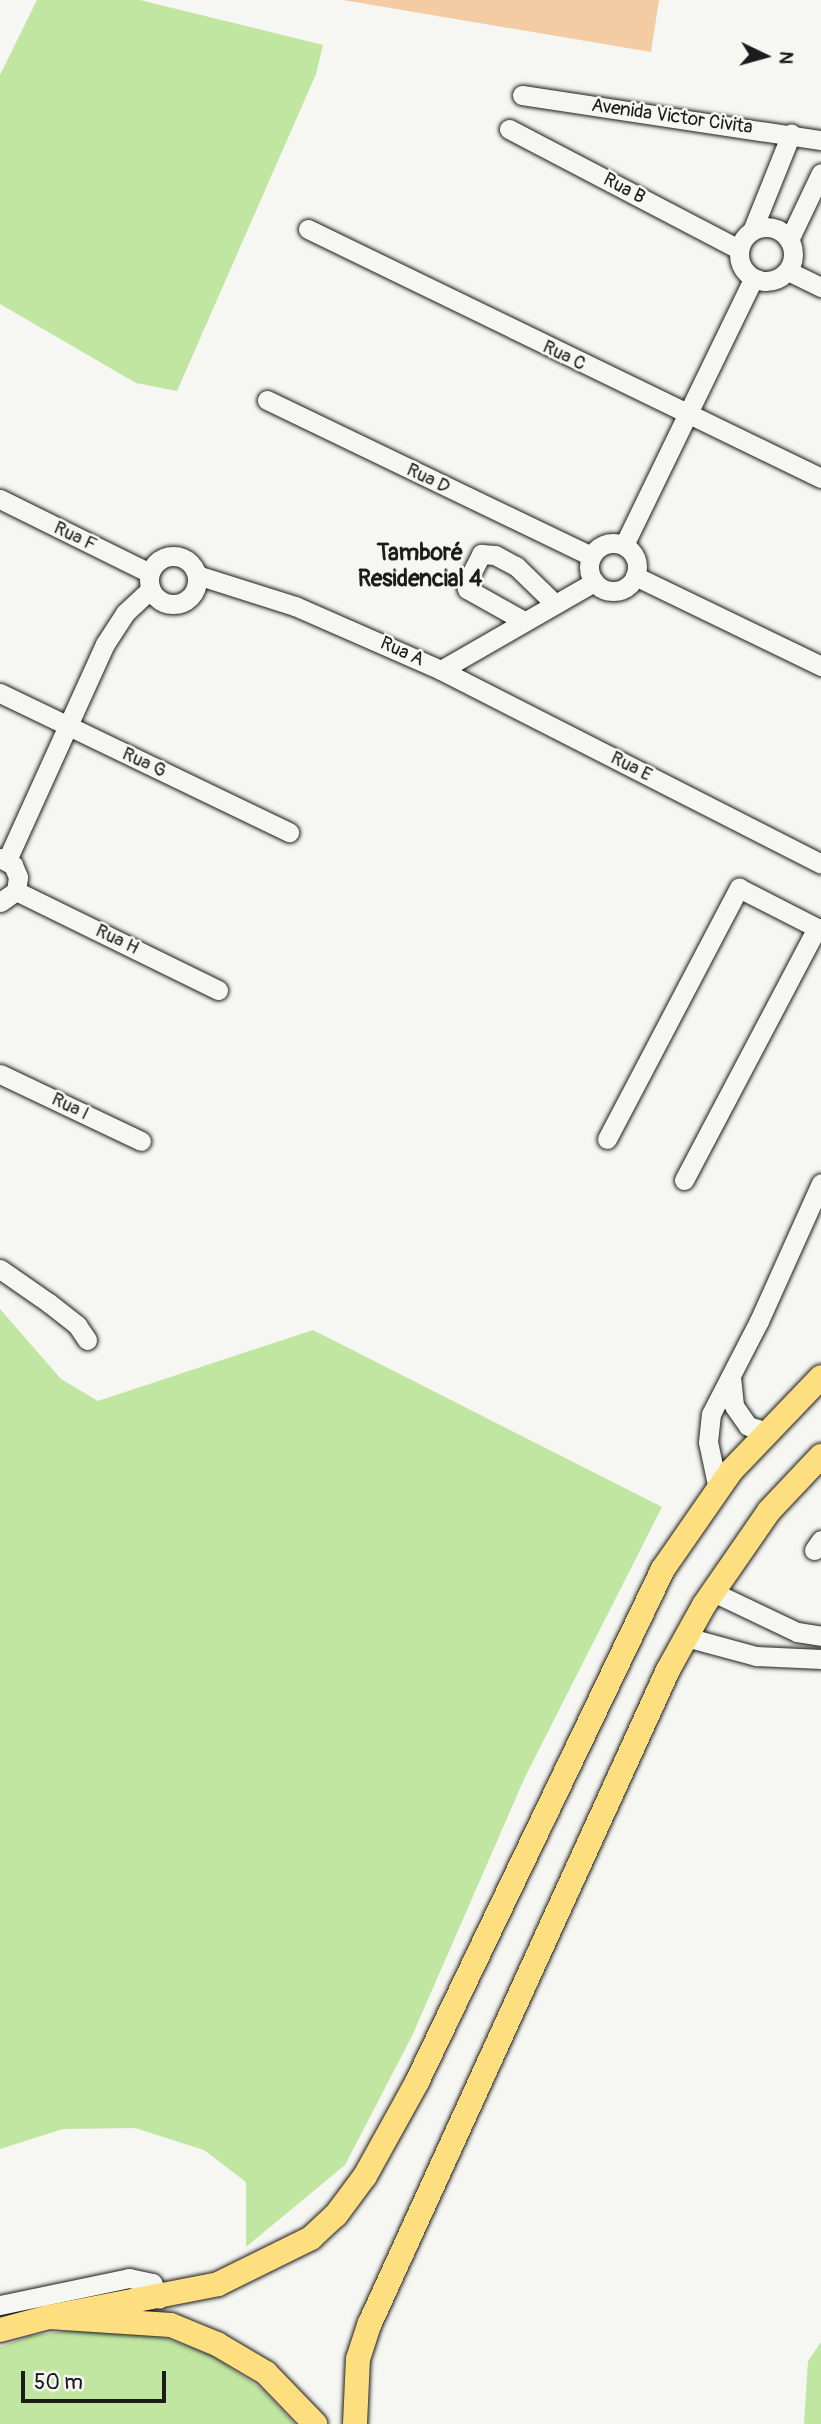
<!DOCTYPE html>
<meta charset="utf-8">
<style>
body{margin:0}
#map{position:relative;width:821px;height:2424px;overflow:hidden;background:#f6f6f2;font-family:Pangolin,sans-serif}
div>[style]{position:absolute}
.green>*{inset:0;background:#c0e6a1}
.building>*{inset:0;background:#f4cca3}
.roads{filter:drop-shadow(0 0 2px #1c1c1c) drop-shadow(0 0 2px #1c1c1c)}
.minor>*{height:19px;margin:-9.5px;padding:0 9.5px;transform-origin:9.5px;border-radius:9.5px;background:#f6f6f2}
.minor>.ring{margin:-9.5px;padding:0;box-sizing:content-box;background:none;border:19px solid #f6f6f2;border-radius:50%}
.major>*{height:24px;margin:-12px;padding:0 12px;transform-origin:12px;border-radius:12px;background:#fedf80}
span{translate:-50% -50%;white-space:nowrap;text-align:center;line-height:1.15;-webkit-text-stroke:5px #f6f6f2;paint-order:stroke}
.street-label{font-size:19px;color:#1c1c1c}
.quarter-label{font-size:23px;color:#1c1c1c;font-weight:700}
.north{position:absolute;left:730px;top:21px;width:70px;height:70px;-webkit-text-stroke:5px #f6f6f2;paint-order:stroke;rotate:95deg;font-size:19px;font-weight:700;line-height:28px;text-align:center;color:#1c1c1c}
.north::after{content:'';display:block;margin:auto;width:24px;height:32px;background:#1c1c1c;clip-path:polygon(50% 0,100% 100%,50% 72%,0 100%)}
.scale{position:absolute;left:21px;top:2371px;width:145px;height:32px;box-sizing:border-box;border:4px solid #1c1c1c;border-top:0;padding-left:9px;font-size:21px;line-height:24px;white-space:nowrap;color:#1c1c1c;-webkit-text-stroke:5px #f6f6f2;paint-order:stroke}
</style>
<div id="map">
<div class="green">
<div style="clip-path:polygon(37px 0,140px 0,323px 45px,316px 74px,177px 391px,136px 383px,0 304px,0 75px)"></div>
<div style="clip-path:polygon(0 1309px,61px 1379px,98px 1401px,313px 1330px,662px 1507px,525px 1777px,412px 2036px,345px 2165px,246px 2247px,246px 2182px,204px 2150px,135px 2128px,63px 2129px,0 2149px)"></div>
<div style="clip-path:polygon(92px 2328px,153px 2334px,211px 2355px,262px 2389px,295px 2424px,0 2424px,0 2347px,30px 2336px)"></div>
<div style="clip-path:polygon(821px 2342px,821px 2424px,804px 2424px,808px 2361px)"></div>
</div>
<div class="building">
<div style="clip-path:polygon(343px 0,659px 0,651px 52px)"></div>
</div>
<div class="roads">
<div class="minor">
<div style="left:522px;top:95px;width:302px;rotate:8.6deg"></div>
<div style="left:509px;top:129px;width:259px;rotate:27.6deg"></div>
<div class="ring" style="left:739px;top:227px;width:35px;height:35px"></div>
<div style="left:308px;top:229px;width:570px;rotate:25.89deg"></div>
<div style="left:752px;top:231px;width:105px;rotate:-68.1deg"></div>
<div style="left:789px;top:240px;width:74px;rotate:-64.5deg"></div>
<div style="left:788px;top:271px;width:37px;rotate:26deg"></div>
<div style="left:267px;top:400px;width:360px;rotate:25.7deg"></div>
<div style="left:0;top:499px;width:167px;rotate:26.3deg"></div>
<div class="ring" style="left:589px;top:543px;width:29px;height:29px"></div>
<div style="left:624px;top:545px;width:296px;rotate:-64.1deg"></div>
<div class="ring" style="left:149px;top:556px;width:29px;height:29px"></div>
<div style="left:197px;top:575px;width:103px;rotate:17.6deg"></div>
<div style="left:295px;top:606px;width:159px;rotate:23.7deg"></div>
<div style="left:441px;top:670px;width:177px;rotate:-29.9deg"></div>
<div style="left:635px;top:576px;width:207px;rotate:25.8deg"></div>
<div style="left:524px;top:621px;width:65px;rotate:-150.7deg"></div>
<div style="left:467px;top:589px;width:5px;rotate:-101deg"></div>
<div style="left:466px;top:584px;width:34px;rotate:-63deg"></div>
<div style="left:481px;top:554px;width:14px;rotate:4deg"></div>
<div style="left:495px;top:555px;width:24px;rotate:28deg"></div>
<div style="left:516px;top:566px;width:53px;rotate:44.2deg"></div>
<div style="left:441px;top:670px;width:427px;rotate:27deg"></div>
<div style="left:0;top:693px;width:321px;rotate:25.7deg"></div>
<div style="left:0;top:858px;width:15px;rotate:28deg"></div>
<div style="left:13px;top:865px;width:13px;rotate:67deg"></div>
<div style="left:18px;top:877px;width:14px;rotate:98deg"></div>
<div style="left:16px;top:891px;width:19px;rotate:145deg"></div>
<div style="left:7px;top:860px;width:237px;rotate:-65.6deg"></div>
<div style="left:105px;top:644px;width:37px;rotate:-57deg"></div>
<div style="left:125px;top:613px;width:35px;rotate:-43deg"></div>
<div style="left:16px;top:891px;width:225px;rotate:26.1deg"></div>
<div style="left:0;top:1074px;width:156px;rotate:25.4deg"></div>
<div style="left:607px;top:1139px;width:284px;rotate:-62.3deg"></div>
<div style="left:739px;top:888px;width:92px;rotate:27.1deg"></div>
<div style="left:684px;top:1180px;width:285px;rotate:-62.2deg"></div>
<div style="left:0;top:1269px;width:60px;rotate:34.8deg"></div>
<div style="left:49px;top:1303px;width:36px;rotate:38deg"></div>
<div style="left:77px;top:1325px;width:18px;rotate:56deg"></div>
<div style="left:731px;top:1377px;width:29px;rotate:84deg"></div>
<div style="left:734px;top:1406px;width:24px;rotate:55deg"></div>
<div style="left:748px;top:1426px;width:21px;rotate:17deg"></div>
<div style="left:718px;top:1489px;width:48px;rotate:-102deg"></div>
<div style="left:708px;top:1442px;width:28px;rotate:-84deg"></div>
<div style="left:711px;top:1414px;width:105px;rotate:-62.7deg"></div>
<div style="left:759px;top:1321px;width:151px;rotate:-65.8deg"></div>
<div style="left:814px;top:1550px;width:12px;rotate:-55deg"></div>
<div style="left:713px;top:1592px;width:93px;rotate:25.5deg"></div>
<div style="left:797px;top:1632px;width:24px;rotate:9deg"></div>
<div style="left:686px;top:1637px;width:73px;rotate:15.2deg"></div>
<div style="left:756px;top:1656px;width:65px;rotate:2.6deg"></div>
<div style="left:0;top:2305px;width:132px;rotate:-11.8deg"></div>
<div style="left:129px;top:2278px;width:24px;rotate:12deg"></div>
<div style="left:152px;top:2283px;width:17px;rotate:65deg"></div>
</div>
<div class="major">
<div style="left:49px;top:2317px;width:172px;rotate:-11deg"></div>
<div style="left:218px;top:2284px;width:104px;rotate:-26.3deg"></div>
<div style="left:311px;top:2238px;width:34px;rotate:-43deg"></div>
<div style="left:336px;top:2215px;width:49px;rotate:-53.4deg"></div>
<div style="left:365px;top:2176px;width:107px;rotate:-61deg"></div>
<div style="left:417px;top:2082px;width:569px;rotate:-64.38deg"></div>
<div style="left:663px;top:1569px;width:119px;rotate:-55.2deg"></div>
<div style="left:731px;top:1471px;width:130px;rotate:-46.2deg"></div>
<div style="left:0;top:2330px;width:51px;rotate:-14.9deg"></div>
<div style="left:49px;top:2317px;width:122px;rotate:3.8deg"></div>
<div style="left:171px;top:2325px;width:50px;rotate:22.4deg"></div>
<div style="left:217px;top:2344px;width:57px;rotate:30.6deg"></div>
<div style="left:266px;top:2373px;width:71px;rotate:46.1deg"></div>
<div style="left:355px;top:2424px;width:65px;rotate:-87.4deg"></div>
<div style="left:358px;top:2359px;width:38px;rotate:-72deg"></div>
<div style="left:370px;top:2323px;width:718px;rotate:-65.47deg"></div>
<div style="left:668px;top:1670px;width:74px;rotate:-61deg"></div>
<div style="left:704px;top:1605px;width:114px;rotate:-55.3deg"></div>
<div style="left:769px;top:1511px;width:76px;rotate:-46.6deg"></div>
</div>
</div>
<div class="street-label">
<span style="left:672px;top:117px;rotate:8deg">Avenida Victor Civita</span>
<span style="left:624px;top:189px;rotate:28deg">Rua B</span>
<span style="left:564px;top:356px;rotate:26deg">Rua C</span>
<span style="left:428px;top:479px;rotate:26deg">Rua D</span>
<span style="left:75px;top:537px;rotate:26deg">Rua F</span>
<span style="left:402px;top:652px;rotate:24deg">Rua A</span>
<span style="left:144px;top:763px;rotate:25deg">Rua G</span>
<span style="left:631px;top:767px;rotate:27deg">Rua E</span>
<span style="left:117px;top:940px;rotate:26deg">Rua H</span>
<span style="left:70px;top:1107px;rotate:26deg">Rua I</span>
</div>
<div class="quarter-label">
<span style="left:420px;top:566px">Tamboré<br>Residencial 4</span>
</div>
<div class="north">N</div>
<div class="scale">50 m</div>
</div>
